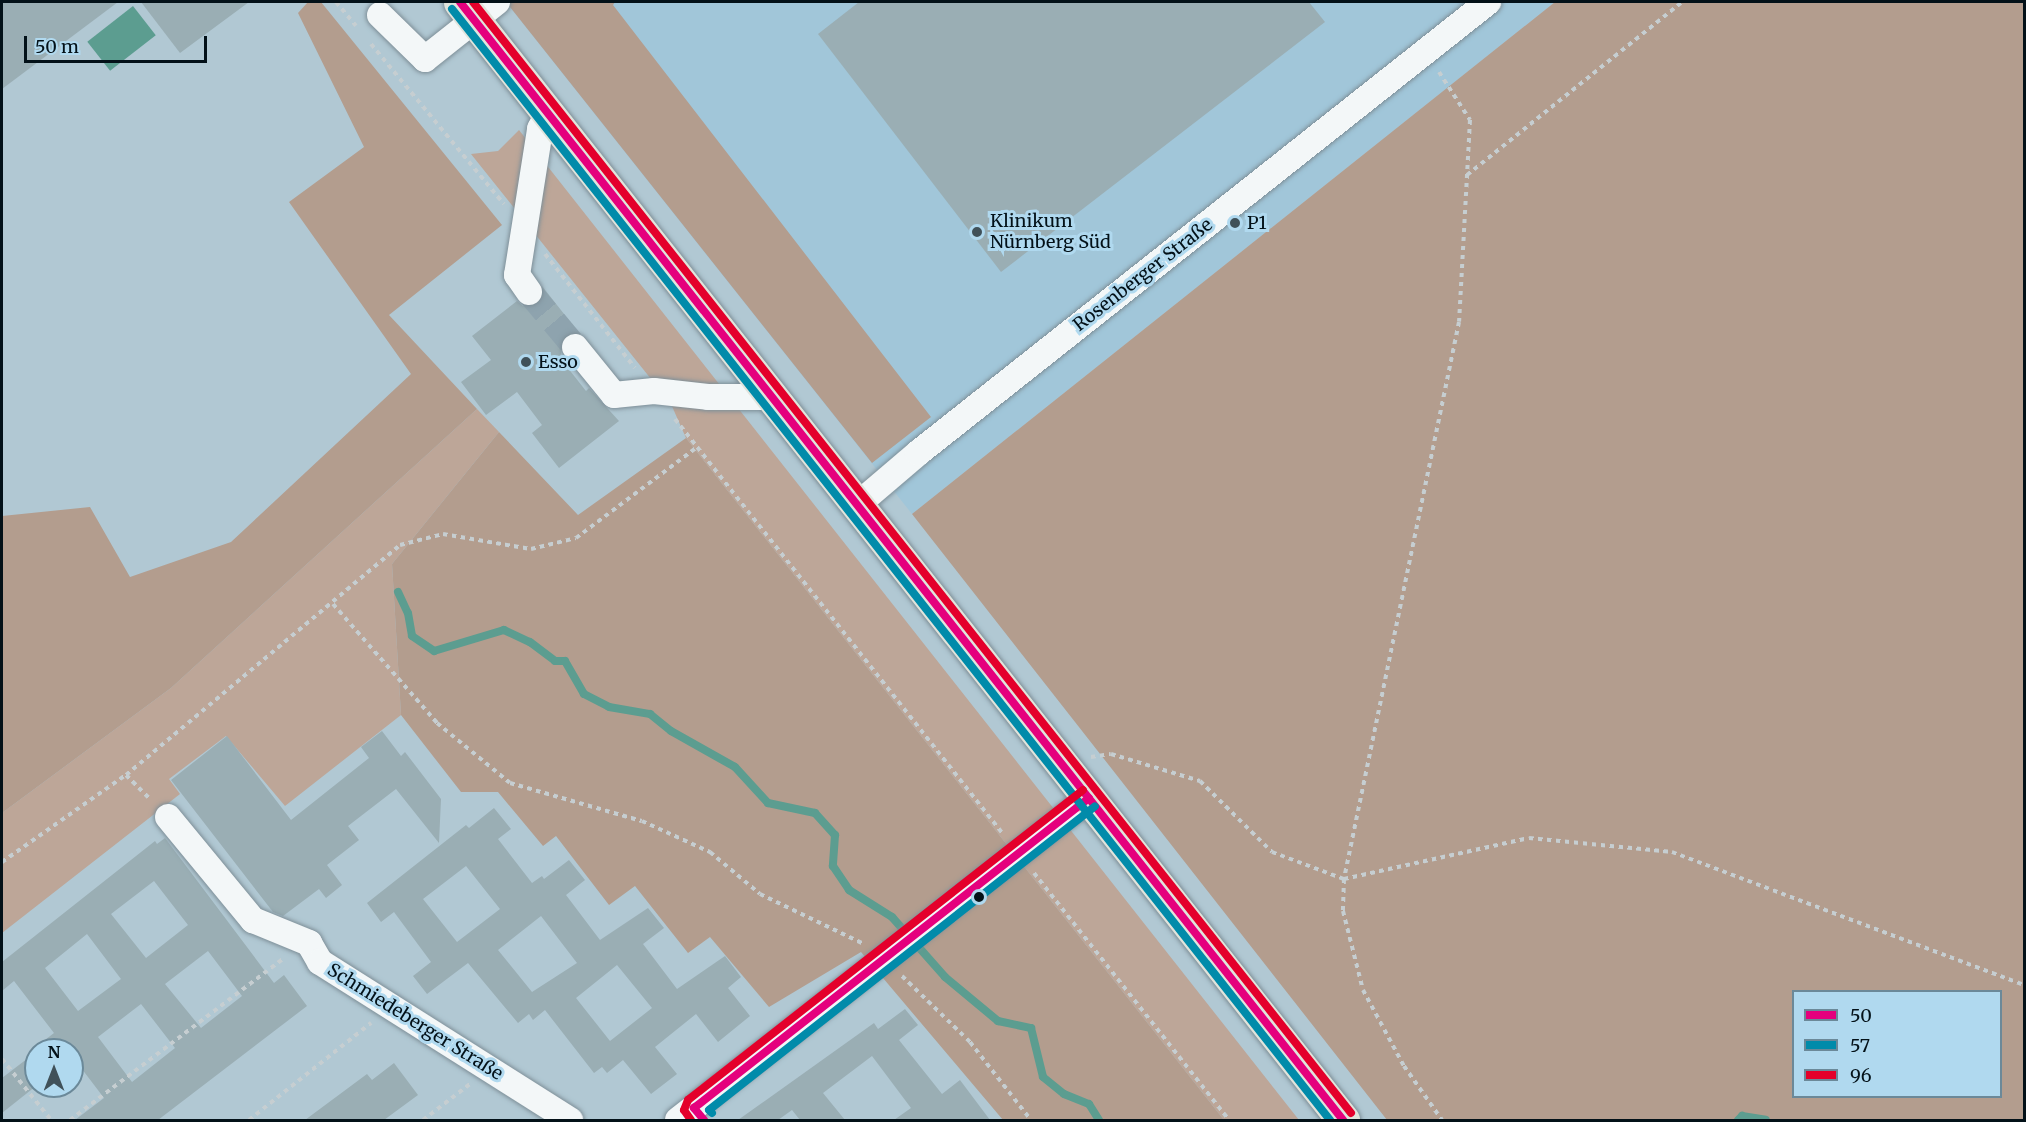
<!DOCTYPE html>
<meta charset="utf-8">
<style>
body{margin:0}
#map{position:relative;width:2026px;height:1122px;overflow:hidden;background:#b1c8d3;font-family:Merriweather,serif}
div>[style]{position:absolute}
.built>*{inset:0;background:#a1c6d9}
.green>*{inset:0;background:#bda698}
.forest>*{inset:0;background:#b39d8e}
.water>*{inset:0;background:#5c9d90;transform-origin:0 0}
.stream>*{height:8px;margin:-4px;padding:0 4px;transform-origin:4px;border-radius:4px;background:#5c9d90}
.building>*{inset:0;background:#9aaeb4}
.minor-tunnel>*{height:26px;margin-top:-13px;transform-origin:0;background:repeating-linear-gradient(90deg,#8ea3ae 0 26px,transparent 0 39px)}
.path>*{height:4px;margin-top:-2px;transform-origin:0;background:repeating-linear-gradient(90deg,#c6ced1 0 4.5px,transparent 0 9px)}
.roads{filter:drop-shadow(0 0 2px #7e8f98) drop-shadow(0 0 2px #7e8f98)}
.minor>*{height:26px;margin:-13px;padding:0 13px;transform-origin:13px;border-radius:13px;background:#f3f7f8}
.major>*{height:33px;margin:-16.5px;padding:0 16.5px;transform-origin:16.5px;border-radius:16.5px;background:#e0e4dc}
.bus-1>*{height:8px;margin:-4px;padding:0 4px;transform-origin:4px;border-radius:4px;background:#e5007d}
.bus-2>*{height:8px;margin:-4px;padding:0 4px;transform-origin:4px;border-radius:4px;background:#018baa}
.bus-3>*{height:8px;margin:-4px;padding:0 4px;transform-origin:4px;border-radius:4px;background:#e4002b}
.dots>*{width:16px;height:16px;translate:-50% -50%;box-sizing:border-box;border:3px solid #b0d9ef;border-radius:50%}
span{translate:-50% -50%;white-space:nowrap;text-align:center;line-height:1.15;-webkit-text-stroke:6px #b0d9ef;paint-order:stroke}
.poi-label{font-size:18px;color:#031118}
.left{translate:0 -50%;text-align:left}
.street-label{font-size:18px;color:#031118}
.frame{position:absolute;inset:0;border:3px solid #031118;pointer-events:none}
.legend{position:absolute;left:1792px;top:990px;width:210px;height:108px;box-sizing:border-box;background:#b0d9ef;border:2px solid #6b8999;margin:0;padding:8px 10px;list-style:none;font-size:18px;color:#031118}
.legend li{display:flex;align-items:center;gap:12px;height:30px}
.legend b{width:30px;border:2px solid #6b8999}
.north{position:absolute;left:24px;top:1038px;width:60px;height:60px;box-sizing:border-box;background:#b0d9ef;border:2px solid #6b8999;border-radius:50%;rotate:0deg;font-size:16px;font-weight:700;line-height:24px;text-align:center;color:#031118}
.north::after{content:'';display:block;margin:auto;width:21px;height:27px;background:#405159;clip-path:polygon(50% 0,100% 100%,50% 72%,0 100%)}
.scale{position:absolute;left:24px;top:36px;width:183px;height:27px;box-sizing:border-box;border:3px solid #031118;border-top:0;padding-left:8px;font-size:18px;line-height:21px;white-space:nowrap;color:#031118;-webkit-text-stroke:4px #b0d9ef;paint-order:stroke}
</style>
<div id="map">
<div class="built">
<div style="clip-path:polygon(506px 2px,1555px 2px,912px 514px)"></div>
</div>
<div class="green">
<div style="clip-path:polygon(519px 130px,1299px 1120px,1224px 1120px,686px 438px,671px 404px,471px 154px,498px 151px)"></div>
<div style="clip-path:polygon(477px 409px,499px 432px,392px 564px,401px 715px,285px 806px,226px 736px,169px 779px,180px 794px,2px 933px,2px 813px,171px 688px)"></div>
</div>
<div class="forest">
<div style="clip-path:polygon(308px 2px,321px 2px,502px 225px,389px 315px,477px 409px,171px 688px,2px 813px,2px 516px,90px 507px,130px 577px,231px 542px,411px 374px,289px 202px,364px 147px,298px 13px)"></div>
<div style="clip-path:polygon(506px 2px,615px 2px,613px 5px,931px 417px,872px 463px)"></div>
<div style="clip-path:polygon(evenodd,1555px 2px,2024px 2px,2024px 1120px,1387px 1120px,912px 514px,1555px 2px,1794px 992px,2000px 992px,2000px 1096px,1794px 1096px,1794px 992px)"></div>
<div style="clip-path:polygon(499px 432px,578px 515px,686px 438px,1224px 1120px,1003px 1120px,861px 952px,769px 1007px,710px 937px,688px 953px,635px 886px,609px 905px,556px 836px,543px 846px,498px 792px,461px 792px,401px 715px,392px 564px)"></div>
</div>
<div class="water">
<div style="left:133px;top:6px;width:37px;height:58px;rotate:52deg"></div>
</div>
<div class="stream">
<div style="left:398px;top:592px;width:23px;rotate:65deg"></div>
<div style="left:408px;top:613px;width:23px;rotate:80deg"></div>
<div style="left:412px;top:636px;width:27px;rotate:34deg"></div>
<div style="left:434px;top:651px;width:73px;rotate:-16.7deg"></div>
<div style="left:504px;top:630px;width:29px;rotate:25deg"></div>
<div style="left:530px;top:642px;width:31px;rotate:37deg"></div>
<div style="left:555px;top:661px;width:10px"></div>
<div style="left:565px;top:661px;width:38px;rotate:60deg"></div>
<div style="left:584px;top:694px;width:28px;rotate:27deg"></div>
<div style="left:609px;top:707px;width:42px;rotate:9.7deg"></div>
<div style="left:650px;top:714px;width:27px;rotate:39deg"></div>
<div style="left:671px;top:731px;width:73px;rotate:29.4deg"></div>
<div style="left:735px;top:767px;width:49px;rotate:47.5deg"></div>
<div style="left:768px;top:803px;width:48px;rotate:12deg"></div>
<div style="left:815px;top:813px;width:30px;rotate:48deg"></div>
<div style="left:835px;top:835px;width:31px;rotate:94deg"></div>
<div style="left:833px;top:866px;width:29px;rotate:56deg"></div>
<div style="left:849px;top:890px;width:51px;rotate:32.1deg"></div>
<div style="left:892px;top:917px;width:80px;rotate:48.5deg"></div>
<div style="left:945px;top:977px;width:69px;rotate:39.7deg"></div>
<div style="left:998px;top:1021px;width:34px;rotate:12deg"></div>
<div style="left:1031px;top:1028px;width:50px;rotate:76.2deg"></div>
<div style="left:1043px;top:1077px;width:27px;rotate:39deg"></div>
<div style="left:1064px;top:1094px;width:27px;rotate:22deg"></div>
<div style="left:1089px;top:1104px;width:19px;rotate:58deg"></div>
<div style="left:1738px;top:1120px;width:6px;rotate:-45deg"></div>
<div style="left:1742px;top:1116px;width:24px;rotate:9deg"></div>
</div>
<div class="building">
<div style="clip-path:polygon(2px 2px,118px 2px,2px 89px)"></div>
<div style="clip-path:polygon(141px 2px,249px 2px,180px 53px)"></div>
<div style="clip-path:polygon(859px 2px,1309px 2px,1325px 22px,1001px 272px,818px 34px)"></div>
<div style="clip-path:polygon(542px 286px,579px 333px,565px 336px,560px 358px,586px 391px,589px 388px,619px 421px,559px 468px,532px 433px,542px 425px,517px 392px,486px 415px,461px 382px,491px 360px,472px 336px,517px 301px,523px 306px,537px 305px,543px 298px)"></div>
<div style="clip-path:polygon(382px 731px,401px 756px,405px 752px,441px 799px,439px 843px,396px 789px,348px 826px,359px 840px,327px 865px,342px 885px,326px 898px,319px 889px,283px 916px,273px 912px,171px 780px,227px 736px,291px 820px,369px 758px,361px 747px)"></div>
<div style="clip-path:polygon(evenodd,494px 808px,511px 829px,498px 839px,532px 883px,542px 876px,544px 879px,569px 860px,585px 880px,566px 895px,600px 940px,648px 908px,664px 928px,643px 944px,677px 989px,725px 956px,741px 977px,728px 988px,750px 1016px,718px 1042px,696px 1014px,655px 1047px,677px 1074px,651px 1094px,623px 1060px,607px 1073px,602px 1067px,594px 1073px,545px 1010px,533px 1020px,529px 1014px,518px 1023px,468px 963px,427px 994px,413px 976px,431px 962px,394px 912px,381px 922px,367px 903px,466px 825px,469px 828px,494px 808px,466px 866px,500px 909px,457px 942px,423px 899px,466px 866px,494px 808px,541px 916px,577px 963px,532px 992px,498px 950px,541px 916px,494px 808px,617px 965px,652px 1008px,610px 1041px,576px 998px,617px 965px)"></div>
<div style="clip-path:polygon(evenodd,165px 838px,274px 983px,284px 975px,307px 1006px,158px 1120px,75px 1120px,104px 1098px,72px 1056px,72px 1050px,32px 1050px,54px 1033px,14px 981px,2px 991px,2px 962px,155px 841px,157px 844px,165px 838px,154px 881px,188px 925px,146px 958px,111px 914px,154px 881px,165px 838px,87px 934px,121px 979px,78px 1011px,45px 968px,87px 934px,165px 838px,208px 951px,242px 996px,201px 1028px,165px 984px,208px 951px,165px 838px,141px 1004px,175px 1048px,132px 1082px,98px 1037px,141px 1004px)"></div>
<div style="clip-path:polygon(905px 1009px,918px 1025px,899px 1040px,942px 1094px,960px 1080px,990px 1120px,894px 1120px,911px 1108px,872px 1056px,823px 1093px,845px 1120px,800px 1120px,792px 1110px,778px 1120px,738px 1120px,874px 1023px,878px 1029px)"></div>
<div style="clip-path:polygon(36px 1052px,36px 1086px,2px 1113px,2px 1078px)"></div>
<div style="clip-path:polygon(394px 1063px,418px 1095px,384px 1120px,305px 1120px,367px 1074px,372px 1080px)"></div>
</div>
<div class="minor-tunnel">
<div style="left:529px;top:292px;width:72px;rotate:50.1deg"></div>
</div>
<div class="path">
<div style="left:336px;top:2px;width:31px;rotate:50deg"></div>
<div style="left:371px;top:44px;width:208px;rotate:50.3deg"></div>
<div style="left:1439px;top:72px;width:57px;rotate:57.1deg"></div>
<div style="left:1470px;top:120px;width:202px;rotate:93.1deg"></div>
<div style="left:1459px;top:322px;width:569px;rotate:101.67deg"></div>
<div style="left:1344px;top:879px;width:32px;rotate:92deg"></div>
<div style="left:1343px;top:911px;width:81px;rotate:75.8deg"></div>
<div style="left:1363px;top:990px;width:86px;rotate:61.7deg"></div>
<div style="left:1404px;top:1066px;width:66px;rotate:54.9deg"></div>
<div style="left:1467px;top:175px;width:276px;rotate:-38.8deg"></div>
<div style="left:545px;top:254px;width:145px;rotate:51.7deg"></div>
<div style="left:675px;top:419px;width:529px;rotate:51.68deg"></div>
<div style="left:333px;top:604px;width:158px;rotate:48.8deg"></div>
<div style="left:437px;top:723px;width:94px;rotate:39.4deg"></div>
<div style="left:510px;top:783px;width:137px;rotate:16.1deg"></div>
<div style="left:642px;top:821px;width:75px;rotate:24.5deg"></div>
<div style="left:710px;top:852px;width:65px;rotate:40deg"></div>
<div style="left:760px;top:894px;width:115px;rotate:25.7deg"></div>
<div style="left:1091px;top:757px;width:20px;rotate:-9deg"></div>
<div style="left:1111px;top:754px;width:93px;rotate:16.9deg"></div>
<div style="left:1200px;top:781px;width:101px;rotate:44.6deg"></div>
<div style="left:1272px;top:852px;width:77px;rotate:20.6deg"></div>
<div style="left:1344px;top:879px;width:189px;rotate:-12.5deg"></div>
<div style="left:1529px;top:838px;width:144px;rotate:5.6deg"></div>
<div style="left:1672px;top:852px;width:376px;rotate:20.7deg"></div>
<div style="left:126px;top:775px;width:35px;rotate:45deg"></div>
<div style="left:2px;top:862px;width:151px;rotate:-35.1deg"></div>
<div style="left:126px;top:775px;width:358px;rotate:-40deg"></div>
<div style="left:400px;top:545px;width:44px;rotate:-14.3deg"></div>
<div style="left:443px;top:534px;width:89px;rotate:9.7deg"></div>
<div style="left:531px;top:549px;width:46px;rotate:-13.7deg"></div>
<div style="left:576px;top:538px;width:151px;rotate:-36.9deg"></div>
<div style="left:1034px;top:873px;width:315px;rotate:51.7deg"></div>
<div style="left:902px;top:976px;width:95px;rotate:44.1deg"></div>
<div style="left:970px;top:1042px;width:99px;rotate:52deg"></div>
<div style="left:2px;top:1059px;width:78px;rotate:51.2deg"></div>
<div style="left:70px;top:1120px;width:267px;rotate:-37.1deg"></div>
<div style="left:249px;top:1120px;width:156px;rotate:-38.5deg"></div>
<div style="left:423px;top:1120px;width:59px;rotate:-37.5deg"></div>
</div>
<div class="roads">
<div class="minor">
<div style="left:380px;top:15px;width:63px;rotate:44.4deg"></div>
<div style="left:425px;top:59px;width:92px;rotate:-38.4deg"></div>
<div style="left:529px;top:292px;width:21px;rotate:-125deg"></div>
<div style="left:517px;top:275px;width:148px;rotate:-81deg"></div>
<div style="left:540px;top:129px;width:16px;rotate:-63deg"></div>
<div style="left:575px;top:347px;width:62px;rotate:50.9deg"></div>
<div style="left:614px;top:395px;width:40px;rotate:-5.7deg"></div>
<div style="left:654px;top:391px;width:54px;rotate:6.3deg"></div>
<div style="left:708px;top:397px;width:63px"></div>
<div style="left:856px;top:506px;width:82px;rotate:-40.5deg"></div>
<div style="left:918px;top:453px;width:727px;rotate:-38.35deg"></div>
<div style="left:168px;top:817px;width:134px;rotate:50.5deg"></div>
<div style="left:253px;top:920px;width:61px;rotate:22.3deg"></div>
<div style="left:309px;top:943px;width:22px;rotate:60deg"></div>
<div style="left:320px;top:962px;width:296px;rotate:32.3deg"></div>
<div style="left:678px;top:1120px;width:522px;rotate:-38.08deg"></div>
</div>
<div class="major">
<div style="left:460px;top:2px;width:1425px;rotate:51.7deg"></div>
</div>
</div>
<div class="bus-1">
<div style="left:460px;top:2px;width:1425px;rotate:51.7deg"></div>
<div style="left:704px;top:1120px;width:16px;rotate:-130deg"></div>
<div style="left:694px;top:1108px;width:502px;rotate:-38.13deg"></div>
</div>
<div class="bus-2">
<div style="left:452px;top:9px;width:1416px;rotate:51.68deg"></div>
<div style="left:712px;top:1113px;width:4px;rotate:-135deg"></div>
<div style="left:709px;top:1110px;width:491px;rotate:-38.2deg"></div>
</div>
<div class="bus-3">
<div style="left:473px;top:2px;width:1416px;rotate:51.68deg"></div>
<div style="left:691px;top:1120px;width:12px;rotate:-125deg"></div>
<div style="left:684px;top:1110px;width:11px;rotate:-68deg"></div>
<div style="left:688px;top:1100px;width:502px;rotate:-38.13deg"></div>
</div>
<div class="dots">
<div style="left:1235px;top:223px;background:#405159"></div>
<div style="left:977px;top:232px;background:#405159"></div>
<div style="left:526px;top:362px;background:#405159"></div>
<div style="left:979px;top:897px;background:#031118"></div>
</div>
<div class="poi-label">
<span class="left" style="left:990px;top:232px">Klinikum<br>Nürnberg Süd</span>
<span class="left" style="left:1247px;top:223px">P1</span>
<span class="left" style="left:538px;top:362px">Esso</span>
</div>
<div class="street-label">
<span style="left:1143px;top:275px;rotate:-38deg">Rosenberger Straße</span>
<span style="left:415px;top:1022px;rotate:32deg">Schmiedeberger Straße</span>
</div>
<div class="frame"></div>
<ul class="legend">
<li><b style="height:8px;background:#e5007d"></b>50</li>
<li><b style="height:8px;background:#018baa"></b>57</li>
<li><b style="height:8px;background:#e4002b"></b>96</li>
</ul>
<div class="north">N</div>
<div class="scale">50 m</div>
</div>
